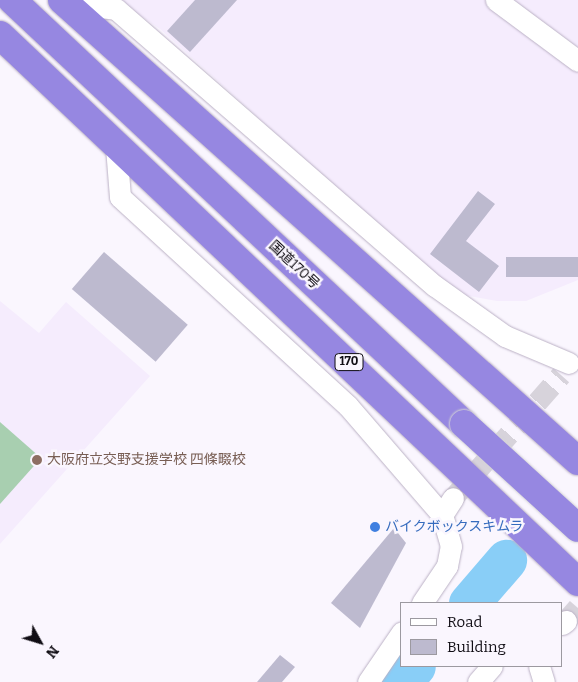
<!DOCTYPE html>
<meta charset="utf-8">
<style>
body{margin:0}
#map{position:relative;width:578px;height:682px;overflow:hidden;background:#faf6fe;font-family:Bitter,"Noto Sans JP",serif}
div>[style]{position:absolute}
.built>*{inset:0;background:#f5ecfd}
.green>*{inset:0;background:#a8cfb0}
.river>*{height:41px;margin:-20.5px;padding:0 20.5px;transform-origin:20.5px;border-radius:20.5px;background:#89cef7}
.building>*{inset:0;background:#bdbacf;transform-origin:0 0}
.street-tunnel>*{height:21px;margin-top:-10.5px;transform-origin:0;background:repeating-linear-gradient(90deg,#d7d3db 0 21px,transparent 0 32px)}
.roads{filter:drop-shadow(0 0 1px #bbb1c5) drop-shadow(0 0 1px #bbb1c5)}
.street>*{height:21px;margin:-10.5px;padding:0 10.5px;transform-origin:10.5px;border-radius:10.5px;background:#fff}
.highway>*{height:28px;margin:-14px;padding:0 14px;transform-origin:14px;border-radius:14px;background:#9687e1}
.bridges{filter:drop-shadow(0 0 1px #d4d3d5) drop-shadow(0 0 1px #d4d3d5)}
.highway-bridge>*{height:28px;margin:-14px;padding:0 14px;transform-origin:14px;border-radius:14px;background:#9687e1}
.dots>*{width:14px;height:14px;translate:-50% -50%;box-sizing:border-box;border:2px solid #faf6fe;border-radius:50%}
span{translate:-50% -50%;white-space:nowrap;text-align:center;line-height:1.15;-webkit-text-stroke:5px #faf6fe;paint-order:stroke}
.shield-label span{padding:1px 4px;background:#faf6fe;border:1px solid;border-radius:4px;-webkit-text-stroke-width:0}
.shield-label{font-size:12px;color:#100d14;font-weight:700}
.street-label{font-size:14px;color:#100d14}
.education-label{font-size:14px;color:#785e54}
.left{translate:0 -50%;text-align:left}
.shop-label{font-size:14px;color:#366cbe}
.legend{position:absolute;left:400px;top:602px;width:162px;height:65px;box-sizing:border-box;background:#faf6fe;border:1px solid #9c99a0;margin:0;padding:6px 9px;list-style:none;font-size:15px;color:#100d14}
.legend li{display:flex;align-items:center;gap:10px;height:25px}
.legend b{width:25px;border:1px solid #9c99a0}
.north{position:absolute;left:15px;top:617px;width:50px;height:50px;-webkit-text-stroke:4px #faf6fe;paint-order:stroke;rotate:129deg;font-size:14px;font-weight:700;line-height:20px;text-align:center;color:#100d14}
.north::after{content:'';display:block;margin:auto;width:18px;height:22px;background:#100d14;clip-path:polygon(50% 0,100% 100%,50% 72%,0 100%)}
</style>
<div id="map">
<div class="built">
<div style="clip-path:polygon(117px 0,485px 0,523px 31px,548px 45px,578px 73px,578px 280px,526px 301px,497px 301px,464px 295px,439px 281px,160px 29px)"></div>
<div style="clip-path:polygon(508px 0,578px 0,578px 47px,555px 31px)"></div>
<div style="clip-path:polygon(0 301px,39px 333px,66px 302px,150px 376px,0 544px)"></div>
</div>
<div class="green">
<div style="clip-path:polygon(0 422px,41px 458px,0 504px)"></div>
</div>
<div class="river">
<div style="left:469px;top:603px;width:57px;rotate:-49.3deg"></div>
<div style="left:401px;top:682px;width:21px;rotate:-49deg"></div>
</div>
<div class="building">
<div style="clip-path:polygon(195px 0,237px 0,190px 52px,167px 31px)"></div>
<div style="clip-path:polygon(478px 191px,495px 204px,466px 241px,499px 266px,479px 292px,430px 254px)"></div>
<div style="left:104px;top:252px;width:111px;height:49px;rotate:41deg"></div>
<div style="left:578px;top:257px;width:20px;height:72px;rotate:90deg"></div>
<div style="clip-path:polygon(394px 528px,406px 543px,360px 628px,331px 603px)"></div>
<div style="clip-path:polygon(280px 655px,295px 667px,282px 682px,257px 682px)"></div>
</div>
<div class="street-tunnel">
<div style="left:453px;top:498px;width:164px;rotate:-48.7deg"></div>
<div style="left:566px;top:621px;width:18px;rotate:-49deg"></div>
</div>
<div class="roads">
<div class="street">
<div style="left:496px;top:0;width:102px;rotate:36.6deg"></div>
<div style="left:66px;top:3px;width:50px;rotate:6.8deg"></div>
<div style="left:116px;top:9px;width:422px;rotate:41deg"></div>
<div style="left:435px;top:286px;width:86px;rotate:35.5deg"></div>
<div style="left:505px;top:336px;width:69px;rotate:22.9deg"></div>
<div style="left:116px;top:147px;width:50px;rotate:85.4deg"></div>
<div style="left:120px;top:197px;width:309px;rotate:42.5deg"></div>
<div style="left:348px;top:406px;width:144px;rotate:49.2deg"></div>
<div style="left:422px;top:603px;width:45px;rotate:-56deg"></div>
<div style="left:447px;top:566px;width:20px;rotate:-79deg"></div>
<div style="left:451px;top:546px;width:32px;rotate:-106deg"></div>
<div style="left:442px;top:515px;width:20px;rotate:-57deg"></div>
<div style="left:562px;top:624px;width:5px;rotate:-37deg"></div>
<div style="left:539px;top:666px;width:17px;rotate:73deg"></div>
<div style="left:368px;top:682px;width:60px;rotate:-55.8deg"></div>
<div style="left:478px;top:682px;width:21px;rotate:-49deg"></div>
</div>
<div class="highway">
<div style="left:12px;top:0;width:620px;rotate:43.17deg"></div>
<div style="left:62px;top:0;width:692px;rotate:41.78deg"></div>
<div style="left:0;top:35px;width:796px;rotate:43.42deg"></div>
</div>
</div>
<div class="bridges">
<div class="highway-bridge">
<div style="left:464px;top:424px;width:154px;rotate:42.4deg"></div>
</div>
</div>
<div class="dots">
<div style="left:37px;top:460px;background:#8d6e63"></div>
<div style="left:375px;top:527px;background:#3f7fe0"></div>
</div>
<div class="shield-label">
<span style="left:349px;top:362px">170</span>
</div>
<div class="street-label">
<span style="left:294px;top:265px;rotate:43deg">国道170号</span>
</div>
<div class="education-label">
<span class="left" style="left:47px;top:460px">大阪府立交野支援学校 四條畷校</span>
</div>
<div class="shop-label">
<span class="left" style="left:385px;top:527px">バイクボックスキムラ</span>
</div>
<ul class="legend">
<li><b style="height:6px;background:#fff"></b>Road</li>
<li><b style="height:14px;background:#bdbacf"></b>Building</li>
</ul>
<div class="north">N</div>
</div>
